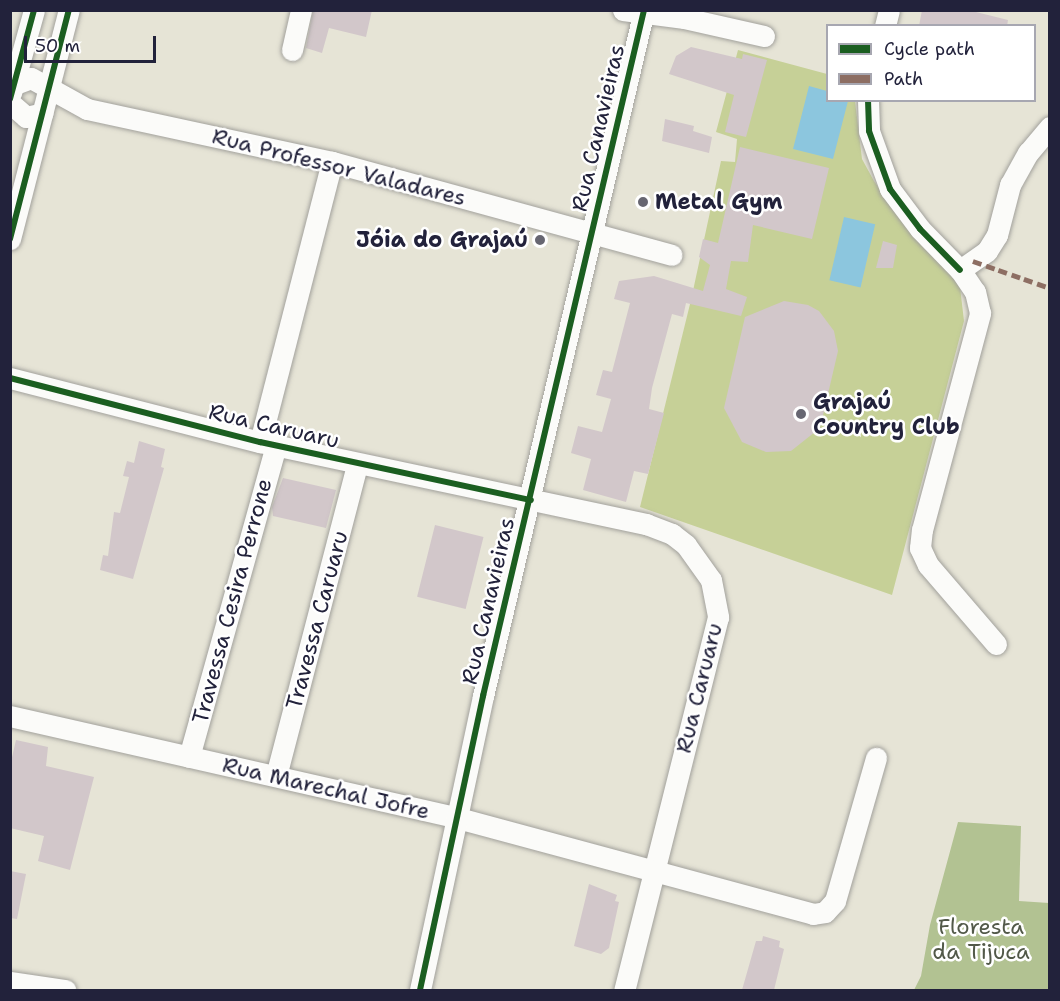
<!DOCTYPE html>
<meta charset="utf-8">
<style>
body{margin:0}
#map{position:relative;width:1060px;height:1001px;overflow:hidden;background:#e6e4d6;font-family:"Shantell Sans",sans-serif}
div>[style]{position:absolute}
.green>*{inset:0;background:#c6d097}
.forest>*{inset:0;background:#b2c292}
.water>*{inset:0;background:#8cc6de;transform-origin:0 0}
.building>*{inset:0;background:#d2c7ca;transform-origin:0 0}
.roads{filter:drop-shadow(0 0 2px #a2a19c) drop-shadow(0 0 2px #a2a19c)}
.minor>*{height:21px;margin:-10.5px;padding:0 10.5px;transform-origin:10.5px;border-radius:10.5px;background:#fbfbf9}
.quiet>*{height:4.5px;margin-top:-2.25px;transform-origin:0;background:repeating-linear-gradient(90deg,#8d6e63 0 9px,transparent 0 13.5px)}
.cycleway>*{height:6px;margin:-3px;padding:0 3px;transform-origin:3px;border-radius:3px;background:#1b5e20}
.dots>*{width:16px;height:16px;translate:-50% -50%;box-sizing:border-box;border:3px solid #fff;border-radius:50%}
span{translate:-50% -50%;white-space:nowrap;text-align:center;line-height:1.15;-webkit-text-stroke:5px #fff;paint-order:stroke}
.street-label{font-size:22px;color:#22223b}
.poi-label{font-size:22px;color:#22223b;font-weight:700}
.left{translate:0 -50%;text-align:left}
.right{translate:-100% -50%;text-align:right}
.park-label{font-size:22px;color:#525949}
.frame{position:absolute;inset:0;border:12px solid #22223b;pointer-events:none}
.legend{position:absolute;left:826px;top:24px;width:210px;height:78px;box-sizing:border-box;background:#fff;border:2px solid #a7a7b1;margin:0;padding:8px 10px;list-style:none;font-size:18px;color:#22223b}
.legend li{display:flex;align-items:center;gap:12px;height:30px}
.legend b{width:30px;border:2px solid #a7a7b1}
.scale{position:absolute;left:24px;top:36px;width:132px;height:27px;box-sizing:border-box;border:3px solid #22223b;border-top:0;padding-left:8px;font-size:18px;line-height:21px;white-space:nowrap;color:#22223b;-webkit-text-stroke:4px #fff;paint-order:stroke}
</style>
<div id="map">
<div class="green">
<div style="clip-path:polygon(738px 50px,827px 74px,828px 100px,855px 101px,862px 159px,874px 181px,893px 209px,933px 249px,960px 287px,964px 321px,892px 595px,640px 507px,691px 300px,721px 161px,735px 162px,737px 139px,716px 132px)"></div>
</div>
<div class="forest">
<div style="clip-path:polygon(958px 822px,1021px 826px,1019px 901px,1049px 903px,1049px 990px,914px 990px,921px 976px,930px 925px)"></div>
</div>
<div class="water">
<div style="clip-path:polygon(809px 86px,827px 91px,828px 100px,848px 101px,833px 159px,793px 149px)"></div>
<div style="left:844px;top:217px;width:32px;height:65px;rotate:13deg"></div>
</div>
<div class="building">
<div style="clip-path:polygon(313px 10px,372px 10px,366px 37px,329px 28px,322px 53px,306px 48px)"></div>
<div style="clip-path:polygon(922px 10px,968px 10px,1008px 20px,1007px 26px,919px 26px)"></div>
<div style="clip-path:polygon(691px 47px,742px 59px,743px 54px,767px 60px,746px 137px,725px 132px,734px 95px,669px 74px,676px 56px)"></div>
<div style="clip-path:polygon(665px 119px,694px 126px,693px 131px,712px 137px,709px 153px,662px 141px)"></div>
<div style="clip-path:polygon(740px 147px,829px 168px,812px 239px,753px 225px,748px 262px,731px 261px,726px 289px,747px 297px,741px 316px,686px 303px,683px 317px,672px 314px,652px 388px,649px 409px,664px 413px,648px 474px,634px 471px,626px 502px,583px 490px,591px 459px,571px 453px,578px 426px,602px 432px,611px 399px,596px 395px,603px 370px,612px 372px,630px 303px,614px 299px,619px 281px,654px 276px,703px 291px,710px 265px,699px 257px,703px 239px,718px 243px)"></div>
<div style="clip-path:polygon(883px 241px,897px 245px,893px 268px,876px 268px)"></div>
<div style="clip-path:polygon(784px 301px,808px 305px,819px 311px,834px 331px,838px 351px,820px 428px,791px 451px,766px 452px,742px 442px,724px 408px,745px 317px)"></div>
<div style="clip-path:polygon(139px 441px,165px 449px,161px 467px,164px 468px,133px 579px,100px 570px,103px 555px,108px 556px,114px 512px,120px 513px,129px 477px,123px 476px,127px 461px,134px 463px)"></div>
<div style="clip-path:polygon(283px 478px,336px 490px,326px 528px,273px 516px,272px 507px)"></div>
<div style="left:435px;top:525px;width:50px;height:74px;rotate:14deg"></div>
<div style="clip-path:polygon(16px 740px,48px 747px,46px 766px,94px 777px,70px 870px,38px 861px,44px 836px,10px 828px,10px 766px)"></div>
<div style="clip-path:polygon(10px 871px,26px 874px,17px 919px,10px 918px)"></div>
<div style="clip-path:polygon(589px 884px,617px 895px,615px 901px,619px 902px,609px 948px,601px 954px,574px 946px)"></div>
<div style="clip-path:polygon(763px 936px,780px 941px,779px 947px,784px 949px,774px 990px,742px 990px,756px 941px,762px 941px)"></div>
</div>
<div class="roads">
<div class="minor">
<div style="left:623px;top:10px;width:62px;rotate:7.5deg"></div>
<div style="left:684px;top:18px;width:82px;rotate:12.7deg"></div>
<div style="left:885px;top:26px;width:16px;rotate:-76deg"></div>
<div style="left:292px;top:50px;width:41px;rotate:-77.3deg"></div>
<div style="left:10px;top:86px;width:22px;rotate:-21deg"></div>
<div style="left:31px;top:78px;width:64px;rotate:29deg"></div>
<div style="left:87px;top:109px;width:251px;rotate:12.2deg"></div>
<div style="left:332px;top:162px;width:352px;rotate:15.3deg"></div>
<div style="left:11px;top:93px;width:86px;rotate:-74.5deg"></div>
<div style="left:868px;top:100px;width:31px;rotate:88deg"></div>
<div style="left:869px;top:131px;width:62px;rotate:70.1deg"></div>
<div style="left:890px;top:189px;width:50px;rotate:53.1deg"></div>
<div style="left:920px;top:229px;width:57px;rotate:45.7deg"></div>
<div style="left:10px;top:103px;width:21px;rotate:41deg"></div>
<div style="left:26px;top:117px;width:17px;rotate:-13deg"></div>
<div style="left:10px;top:239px;width:236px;rotate:-75.6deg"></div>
<div style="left:10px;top:378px;width:258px;rotate:14.4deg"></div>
<div style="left:260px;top:442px;width:395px;rotate:12deg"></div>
<div style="left:646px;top:524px;width:28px;rotate:21deg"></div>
<div style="left:672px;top:534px;width:18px;rotate:38deg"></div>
<div style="left:686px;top:545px;width:43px;rotate:54.5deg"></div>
<div style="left:711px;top:580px;width:38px;rotate:79deg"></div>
<div style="left:718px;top:617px;width:385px;rotate:104.1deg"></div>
<div style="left:260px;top:442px;width:289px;rotate:-75.6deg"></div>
<div style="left:996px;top:644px;width:104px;rotate:-130.7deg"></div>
<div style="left:928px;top:565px;width:19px;rotate:-115deg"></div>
<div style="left:920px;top:548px;width:18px;rotate:-84deg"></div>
<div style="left:922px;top:530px;width:225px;rotate:-75deg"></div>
<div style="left:980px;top:313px;width:22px;rotate:-103deg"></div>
<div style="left:975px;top:292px;width:27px;rotate:-124deg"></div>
<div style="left:960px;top:270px;width:33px;rotate:-35deg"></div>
<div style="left:987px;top:251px;width:19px;rotate:-58deg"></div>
<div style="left:997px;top:235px;width:52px;rotate:-75.4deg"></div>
<div style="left:1010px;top:185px;width:37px;rotate:-61deg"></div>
<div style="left:1028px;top:153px;width:34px;rotate:-50deg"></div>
<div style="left:10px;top:716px;width:459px;rotate:12.8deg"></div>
<div style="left:458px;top:818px;width:368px;rotate:15.1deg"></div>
<div style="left:813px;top:914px;width:12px;rotate:-9deg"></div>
<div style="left:825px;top:912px;width:15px;rotate:-48deg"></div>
<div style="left:835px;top:901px;width:149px;rotate:-74deg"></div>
<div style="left:189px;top:757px;width:324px;rotate:-74.4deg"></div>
<div style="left:276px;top:776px;width:322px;rotate:-75.4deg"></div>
<div style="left:10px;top:982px;width:56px;rotate:8.3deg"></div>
<div style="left:420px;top:990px;width:301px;rotate:-77.9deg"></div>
<div style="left:483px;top:696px;width:705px;rotate:-76.79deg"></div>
</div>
</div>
<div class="quiet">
<div style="left:973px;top:261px;width:82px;rotate:19.3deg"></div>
</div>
<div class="cycleway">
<div style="left:10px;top:99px;width:92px;rotate:-74.9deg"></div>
<div style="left:868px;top:100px;width:31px;rotate:88deg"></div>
<div style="left:869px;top:131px;width:62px;rotate:70.1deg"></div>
<div style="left:890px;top:189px;width:50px;rotate:53.1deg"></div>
<div style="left:920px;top:229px;width:57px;rotate:45.7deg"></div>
<div style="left:10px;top:239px;width:236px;rotate:-75.6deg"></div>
<div style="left:10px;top:378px;width:258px;rotate:14.4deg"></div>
<div style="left:260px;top:442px;width:277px;rotate:12.1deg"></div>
<div style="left:420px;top:990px;width:301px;rotate:-77.9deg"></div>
<div style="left:483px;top:696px;width:705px;rotate:-76.79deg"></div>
</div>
<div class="dots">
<div style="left:643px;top:202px;background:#676671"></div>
<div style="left:540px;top:240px;background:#676671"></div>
<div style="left:801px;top:414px;background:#676671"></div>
</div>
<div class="street-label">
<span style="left:598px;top:128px;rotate:-77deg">Rua Canavieiras</span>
<span style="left:339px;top:167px;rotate:14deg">Rua Professor Valadares</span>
<span style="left:274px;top:426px;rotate:13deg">Rua Caruaru</span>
<span style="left:232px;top:601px;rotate:-75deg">Travessa Cesira Perrone</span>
<span style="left:488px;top:601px;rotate:-77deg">Rua Canavieiras</span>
<span style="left:317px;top:620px;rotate:-75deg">Travessa Caruaru</span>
<span style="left:699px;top:688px;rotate:-76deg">Rua Caruaru</span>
<span style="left:326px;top:788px;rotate:13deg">Rua Marechal Jofre</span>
</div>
<div class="poi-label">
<span class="left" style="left:655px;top:202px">Metal Gym</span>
<span class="right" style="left:528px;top:240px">Jóia do Grajaú</span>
<span class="left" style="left:813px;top:414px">Grajaú<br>Country Club</span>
</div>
<div class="park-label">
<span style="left:981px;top:939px">Floresta<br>da Tijuca</span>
</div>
<div class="frame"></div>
<ul class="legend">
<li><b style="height:8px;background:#1b5e20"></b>Cycle path</li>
<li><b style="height:8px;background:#8d6e63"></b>Path</li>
</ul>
<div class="scale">50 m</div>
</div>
